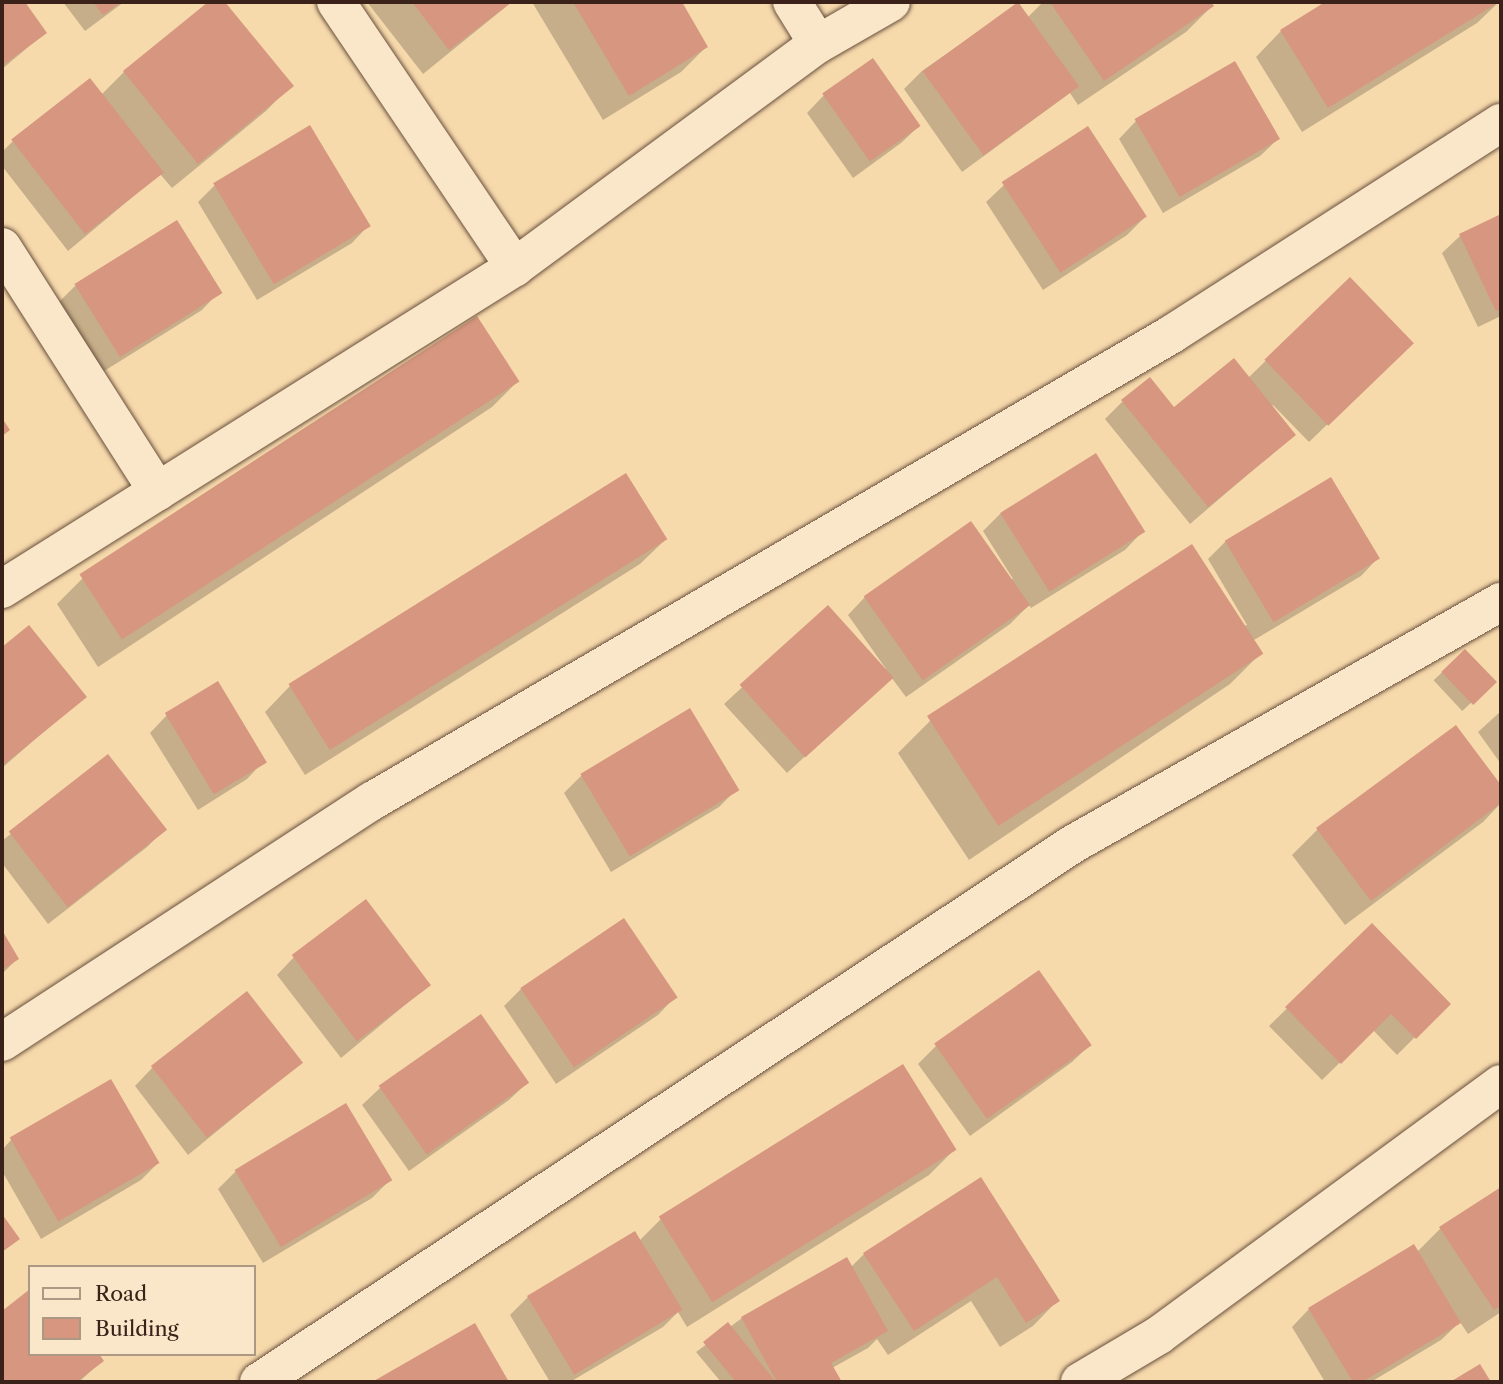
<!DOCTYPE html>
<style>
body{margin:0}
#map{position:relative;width:1503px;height:1384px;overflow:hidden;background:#f7daac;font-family:"Libre Caslon Text",serif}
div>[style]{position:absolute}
.shadow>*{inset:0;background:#0003;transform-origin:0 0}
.building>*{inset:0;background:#d7967f;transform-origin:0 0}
.roads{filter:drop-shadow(0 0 2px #69503e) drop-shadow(0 0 2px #69503e)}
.minor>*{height:38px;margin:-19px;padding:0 19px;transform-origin:19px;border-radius:19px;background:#fae7c9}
span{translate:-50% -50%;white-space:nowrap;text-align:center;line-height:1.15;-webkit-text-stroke:5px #fae7c9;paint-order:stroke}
.frame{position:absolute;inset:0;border:4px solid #3a221a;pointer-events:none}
.legend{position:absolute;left:28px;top:1265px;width:228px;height:91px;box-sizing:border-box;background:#fae7c9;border:2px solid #ad9883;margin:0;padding:9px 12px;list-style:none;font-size:21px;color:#3a221a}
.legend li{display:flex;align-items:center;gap:14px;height:35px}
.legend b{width:35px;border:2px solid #ad9883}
</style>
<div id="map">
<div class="shadow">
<div style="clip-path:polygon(2px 2px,23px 2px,45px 33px,2px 69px)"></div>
<div style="clip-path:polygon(63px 2px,124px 2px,85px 31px)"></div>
<div style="clip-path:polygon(210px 2px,223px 2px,291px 85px,266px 111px,172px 188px,160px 174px,68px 251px,2px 166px,2px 152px,13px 141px,101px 95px,124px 72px)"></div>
<div style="clip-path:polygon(367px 2px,512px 2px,423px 74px)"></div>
<div style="clip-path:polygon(532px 2px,680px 2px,706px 47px,681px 72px,603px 120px)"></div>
<div style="clip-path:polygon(1043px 2px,1209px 2px,1212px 6px,1186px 32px,1078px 105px,1070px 93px,962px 172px,904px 89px,922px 71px,1019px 3px,1028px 17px)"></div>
<div style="clip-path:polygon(1329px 2px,1499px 2px,1477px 23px,1302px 132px,1256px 57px,1281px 31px)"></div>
<div style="clip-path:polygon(824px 95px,919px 126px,901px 143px,853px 178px,807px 113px)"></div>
<div style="clip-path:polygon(1136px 121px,1278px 139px,1260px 156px,1163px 213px,1119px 139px)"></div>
<div style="clip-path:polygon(215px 185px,369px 225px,352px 243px,257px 300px,198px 202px)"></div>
<div style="clip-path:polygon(1004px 185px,1145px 217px,1127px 235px,1043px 290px,986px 202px)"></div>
<div style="clip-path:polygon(1501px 216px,1501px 316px,1478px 327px,1442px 253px,1460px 236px)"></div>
<div style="clip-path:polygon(1350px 279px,1394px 360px,1309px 442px,1273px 405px,1271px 407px,1294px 435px,1190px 524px,1105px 419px,1122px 402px,1173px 409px,1248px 378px)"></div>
<div style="clip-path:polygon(75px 286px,219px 292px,202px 310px,101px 373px,58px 303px)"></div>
<div style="clip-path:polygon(477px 318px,518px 381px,492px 407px,98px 667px,57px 604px,82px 579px)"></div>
<div style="clip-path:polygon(1001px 513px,1142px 532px,1125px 550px,1031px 608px,1029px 605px,1010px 624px,906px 697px,891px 677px,787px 773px,724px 704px,828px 608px,884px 671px,886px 669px,848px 615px,865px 597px,1013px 579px,983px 531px)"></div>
<div style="clip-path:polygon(666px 539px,640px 564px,305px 775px,265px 712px,290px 686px)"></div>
<div style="clip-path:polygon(1225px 542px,1378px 558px,1361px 576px,1254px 640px,1262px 652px,1230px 684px,969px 860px,898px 753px,930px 721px,1247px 625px,1208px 559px)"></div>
<div style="clip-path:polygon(28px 628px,84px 697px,2px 768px,2px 649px)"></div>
<div style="left:1465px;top:651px;width:42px;height:43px;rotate:47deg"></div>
<div style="clip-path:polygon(1501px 711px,1501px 764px,1478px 732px)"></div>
<div style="clip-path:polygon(167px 715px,264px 761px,247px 779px,198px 810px,150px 733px)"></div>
<div style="clip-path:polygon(1455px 727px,1501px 788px,1501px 803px,1483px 822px,1345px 925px,1292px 855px,1317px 830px)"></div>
<div style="clip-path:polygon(108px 756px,164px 830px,147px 847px,48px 924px,2px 863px,2px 841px)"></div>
<div style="clip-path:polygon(581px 776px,737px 789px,719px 807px,611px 872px,564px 793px)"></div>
<div style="clip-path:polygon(1372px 925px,1448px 1004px,1397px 1055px,1373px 1030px,1322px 1080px,1269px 1026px)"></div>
<div style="clip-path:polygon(2px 933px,17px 959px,2px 974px)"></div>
<div style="clip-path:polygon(294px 957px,429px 985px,341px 1058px,277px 975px)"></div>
<div style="clip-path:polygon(1038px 972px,1090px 1045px,1072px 1062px,970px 1136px,918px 1064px,936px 1046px)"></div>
<div style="clip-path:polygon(522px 988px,675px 997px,658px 1015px,556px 1084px,504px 1006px)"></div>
<div style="clip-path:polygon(481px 1017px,527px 1083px,509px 1100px,409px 1171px,362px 1105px,380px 1088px)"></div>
<div style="clip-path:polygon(300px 1063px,188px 1155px,135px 1086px,152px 1068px)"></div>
<div style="clip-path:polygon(11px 1140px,158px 1163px,141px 1180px,41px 1239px,2px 1171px,2px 1150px)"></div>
<div style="clip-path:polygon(954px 1150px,929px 1175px,687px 1327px,678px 1312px,663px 1327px,570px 1382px,550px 1382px,510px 1315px,528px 1297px,639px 1241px,661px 1219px)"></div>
<div style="clip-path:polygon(236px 1171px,390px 1180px,372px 1198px,263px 1263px,218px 1189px)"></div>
<div style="clip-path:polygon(980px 1179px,1058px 1300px,1033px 1326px,1000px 1347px,971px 1301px,888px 1355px,877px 1339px,868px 1348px,832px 1368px,840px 1382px,721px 1382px,696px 1352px,742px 1318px,851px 1267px,864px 1254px)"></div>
<div style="clip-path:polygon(1501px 1189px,1501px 1312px,1468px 1334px,1460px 1322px,1441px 1340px,1371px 1382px,1325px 1382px,1292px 1327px,1309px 1309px,1417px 1252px,1440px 1229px)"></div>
<div style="clip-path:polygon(30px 1291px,30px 1354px,102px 1361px,79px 1382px,2px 1382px,2px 1313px)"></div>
<div style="clip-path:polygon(474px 1325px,507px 1382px,376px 1382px)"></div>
</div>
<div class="building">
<div style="clip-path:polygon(2px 2px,25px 2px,47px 33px,2px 66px)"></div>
<div style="clip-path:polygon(93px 2px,121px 2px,103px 15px)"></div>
<div style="clip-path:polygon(208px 2px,225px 2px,294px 86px,198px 164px,123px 71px)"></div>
<div style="clip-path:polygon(412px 2px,512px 2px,449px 50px)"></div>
<div style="clip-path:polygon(573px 2px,682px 2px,708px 47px,629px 96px)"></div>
<div style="left:1018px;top:2px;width:104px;height:118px;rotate:54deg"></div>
<div style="clip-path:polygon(1050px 2px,1211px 2px,1214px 6px,1104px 81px)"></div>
<div style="clip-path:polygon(1325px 2px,1499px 2px,1328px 108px,1280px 30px)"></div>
<div style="left:873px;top:58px;width:83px;height:62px;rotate:55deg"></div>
<div style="left:1235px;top:61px;width:90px;height:116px;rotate:60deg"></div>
<div style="left:90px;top:78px;width:120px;height:100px;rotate:52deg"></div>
<div style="left:310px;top:125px;width:118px;height:113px;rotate:59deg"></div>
<div style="left:1088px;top:126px;width:108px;height:103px;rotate:57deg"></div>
<div style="clip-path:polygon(1501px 214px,1501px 309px,1496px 311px,1459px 234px)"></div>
<div style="left:177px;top:220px;width:86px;height:121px;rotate:58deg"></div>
<div style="left:1350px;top:277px;width:92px;height:119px;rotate:46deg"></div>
<div style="left:477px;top:316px;width:78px;height:474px;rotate:57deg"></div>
<div style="clip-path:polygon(1234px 358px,1296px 435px,1208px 507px,1121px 400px,1150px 377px,1174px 407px)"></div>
<div style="clip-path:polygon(2px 418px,10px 430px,2px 436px)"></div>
<div style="left:1096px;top:453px;width:93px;height:113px;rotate:58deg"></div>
<div style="left:626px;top:473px;width:78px;height:398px;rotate:58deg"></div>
<div style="left:1331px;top:477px;width:95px;height:124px;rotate:59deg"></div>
<div style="left:971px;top:521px;width:103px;height:131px;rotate:55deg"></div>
<div style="left:1192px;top:544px;width:131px;height:316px;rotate:57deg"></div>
<div style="left:828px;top:605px;width:98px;height:119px;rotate:48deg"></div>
<div style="clip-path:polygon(29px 625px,87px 697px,2px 766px,2px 647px)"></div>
<div style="left:1465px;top:649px;width:46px;height:33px;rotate:46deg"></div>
<div style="left:218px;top:681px;width:95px;height:62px;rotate:59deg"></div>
<div style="left:690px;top:708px;width:96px;height:128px;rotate:59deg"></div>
<div style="clip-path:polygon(1456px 725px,1501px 785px,1501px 803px,1371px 901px,1316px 828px)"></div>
<div style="left:108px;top:754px;width:96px;height:126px;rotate:52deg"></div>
<div style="left:366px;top:899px;width:108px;height:93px;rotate:53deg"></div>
<div style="left:624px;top:918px;width:96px;height:125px;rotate:56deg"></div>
<div style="clip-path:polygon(1372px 923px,1451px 1004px,1416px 1039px,1391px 1014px,1341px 1064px,1285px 1007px)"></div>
<div style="clip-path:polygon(2px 930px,19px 959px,2px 970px)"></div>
<div style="left:1039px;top:970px;width:92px;height:128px;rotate:55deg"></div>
<div style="left:247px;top:991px;width:91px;height:122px;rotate:52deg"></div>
<div style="left:481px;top:1014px;width:84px;height:125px;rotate:55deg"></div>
<div style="left:903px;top:1064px;width:101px;height:288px;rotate:58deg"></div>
<div style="left:111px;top:1079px;width:97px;height:117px;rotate:60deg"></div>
<div style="left:346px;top:1103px;width:90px;height:130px;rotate:59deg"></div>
<div style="clip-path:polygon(981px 1177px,1060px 1301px,1026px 1323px,997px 1277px,914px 1331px,863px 1253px)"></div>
<div style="clip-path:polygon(1501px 1187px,1501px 1305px,1494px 1310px,1439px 1227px)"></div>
<div style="clip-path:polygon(2px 1214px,20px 1239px,2px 1252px)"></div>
<div style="left:635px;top:1231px;width:92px;height:126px;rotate:59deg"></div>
<div style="clip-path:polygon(1414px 1244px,1461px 1323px,1362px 1382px,1353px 1382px,1308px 1308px)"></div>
<div style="clip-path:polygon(847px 1257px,888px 1331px,831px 1363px,842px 1382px,777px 1382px,741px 1317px)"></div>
<div style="clip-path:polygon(30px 1289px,30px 1354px,99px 1354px,104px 1361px,76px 1382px,2px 1382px,2px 1311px)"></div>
<div style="clip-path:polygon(728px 1322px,775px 1381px,736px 1382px,703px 1342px)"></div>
<div style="clip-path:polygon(475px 1323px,509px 1382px,372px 1382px)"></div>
<div style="clip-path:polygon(1480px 1364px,1491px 1382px,1450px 1382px)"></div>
</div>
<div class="roads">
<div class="minor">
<div style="left:336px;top:2px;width:320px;rotate:56deg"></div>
<div style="left:792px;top:2px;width:49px;rotate:58.2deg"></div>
<div style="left:2px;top:247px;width:290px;rotate:57.5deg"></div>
<div style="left:2px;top:589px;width:606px;rotate:-32.12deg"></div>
<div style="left:515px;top:267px;width:376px;rotate:-36.4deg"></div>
<div style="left:818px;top:44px;width:84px;rotate:-29.9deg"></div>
<div style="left:2px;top:1042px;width:442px;rotate:-33.1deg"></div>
<div style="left:372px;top:801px;width:926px;rotate:-30.27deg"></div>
<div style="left:1172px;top:334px;width:391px;rotate:-32.7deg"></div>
<div style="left:259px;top:1382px;width:976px;rotate:-33.46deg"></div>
<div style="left:1073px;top:844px;width:492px;rotate:-29.5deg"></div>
<div style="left:1080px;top:1382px;width:92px;rotate:-30.7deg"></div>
<div style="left:1159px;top:1335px;width:424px;rotate:-36.3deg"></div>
</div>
</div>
<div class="frame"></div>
<ul class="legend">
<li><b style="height:9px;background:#fae7c9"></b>Road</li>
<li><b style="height:19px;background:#d7967f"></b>Building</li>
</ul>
</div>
